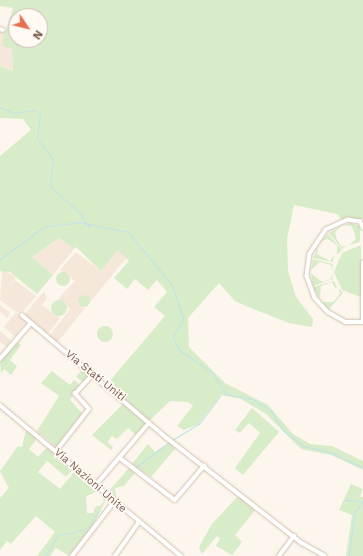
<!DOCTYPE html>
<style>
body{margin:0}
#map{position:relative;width:363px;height:556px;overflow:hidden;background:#fdf6ec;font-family:"Work Sans",sans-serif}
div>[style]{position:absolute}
.residential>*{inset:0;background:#f5e8da}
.green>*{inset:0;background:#d8ecc9}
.round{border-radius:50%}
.stream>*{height:1px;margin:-0.5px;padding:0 0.5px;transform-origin:0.5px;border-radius:0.5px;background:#bfe3e8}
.roads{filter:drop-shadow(0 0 1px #d1beb0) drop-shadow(0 0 1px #d1beb0)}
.minor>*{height:3.5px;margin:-1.75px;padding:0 1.75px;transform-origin:1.75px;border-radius:1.75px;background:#fff}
span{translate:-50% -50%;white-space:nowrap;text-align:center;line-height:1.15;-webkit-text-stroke:3.5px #fffaf3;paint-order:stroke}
.street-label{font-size:11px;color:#7a5c4d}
.north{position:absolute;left:8px;top:8px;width:40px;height:40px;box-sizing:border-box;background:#fffaf3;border:1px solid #cabbb1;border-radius:50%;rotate:125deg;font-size:11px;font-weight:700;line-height:16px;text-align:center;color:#7a5c4d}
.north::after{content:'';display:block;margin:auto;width:14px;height:18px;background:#e76f51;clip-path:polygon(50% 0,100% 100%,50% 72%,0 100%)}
</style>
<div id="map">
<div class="residential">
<div style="clip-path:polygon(0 30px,6px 32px,12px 49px,13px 71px,0 66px)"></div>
<div style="clip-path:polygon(59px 238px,74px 249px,53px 275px,32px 257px)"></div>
<div style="clip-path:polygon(118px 250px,127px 257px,91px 301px,82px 295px,80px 298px,77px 302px,85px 308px,57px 343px,49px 336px,70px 309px,58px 299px,75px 281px,60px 270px,76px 252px,101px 271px)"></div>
<div style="clip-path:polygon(2px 269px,16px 277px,9px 286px,15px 280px,36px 296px,22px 313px,16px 312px,26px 320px,15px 337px,4px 327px,16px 312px,0 300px)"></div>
<div style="clip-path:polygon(44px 291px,47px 299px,42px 305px,60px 318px,47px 335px,25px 314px)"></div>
<div style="clip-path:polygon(0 305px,10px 313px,7px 318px,0 312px)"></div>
<div style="clip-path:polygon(0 331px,11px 340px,6px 347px,0 342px)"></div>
</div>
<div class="green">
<div style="clip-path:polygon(evenodd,0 0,363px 0,363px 219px,341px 219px,337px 214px,294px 205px,287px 239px,288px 271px,296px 297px,313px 319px,312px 327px,289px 323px,248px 307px,235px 301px,219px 283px,188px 318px,189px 347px,225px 383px,268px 405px,293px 434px,310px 444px,332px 446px,363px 461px,363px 470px,331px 455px,301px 449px,266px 414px,241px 399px,221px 395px,199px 424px,184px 430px,177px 426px,193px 406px,188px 402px,170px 401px,149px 421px,108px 383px,165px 316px,154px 307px,167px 292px,157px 280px,148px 290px,135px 279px,127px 289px,114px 278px,129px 261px,118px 250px,101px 271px,76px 247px,74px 249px,59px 238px,32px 257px,53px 275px,37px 294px,10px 272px,0 271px,0 156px,31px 130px,23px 119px,0 118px,0 66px,13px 71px,12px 49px,1px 45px,13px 8px,0 6px,0 0,16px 16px,40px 16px,40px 40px,16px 40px,16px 16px)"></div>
<div style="clip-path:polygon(350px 223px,360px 226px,360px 242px,349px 245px,356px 239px,354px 232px,351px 226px,344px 225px)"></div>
<div style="clip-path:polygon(341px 226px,335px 232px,337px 240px,342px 247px,348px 245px,342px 249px,329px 233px)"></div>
<div style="clip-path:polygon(328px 234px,342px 250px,337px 255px,337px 245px,327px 239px,320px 242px)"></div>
<div style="clip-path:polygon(319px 245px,317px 254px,330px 261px,334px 255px,333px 262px,313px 258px)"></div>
<div style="clip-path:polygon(361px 245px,361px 297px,342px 290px,334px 272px,342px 253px)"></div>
<div style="clip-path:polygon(313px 259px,333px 264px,332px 271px,331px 265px,320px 262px,311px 270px)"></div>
<div class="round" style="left:56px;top:272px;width:14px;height:14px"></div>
<div style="clip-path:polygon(311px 273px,322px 282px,331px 279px,332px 273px,333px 279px,313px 286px)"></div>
<div style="clip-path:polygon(334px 281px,337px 287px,335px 288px,332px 282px,321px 286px,320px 299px,313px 287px)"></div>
<div style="clip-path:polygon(338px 288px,343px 293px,329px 309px,322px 302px,333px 302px,340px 294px)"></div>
<div class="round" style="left:78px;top:295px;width:12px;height:12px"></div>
<div class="round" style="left:51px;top:300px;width:16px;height:16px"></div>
<div class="round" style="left:97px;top:326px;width:16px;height:16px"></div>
<div style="clip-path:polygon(16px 340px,21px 345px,10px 360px,17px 366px,11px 375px,4px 369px,1px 374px,0 360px)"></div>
<div style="clip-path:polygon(83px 368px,91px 374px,83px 382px,76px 377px)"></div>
<div style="clip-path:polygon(52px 371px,70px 385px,74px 380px,80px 385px,70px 400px,82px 413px,56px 447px,37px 431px,59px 396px,41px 383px)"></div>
<div style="clip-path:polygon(125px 402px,148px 423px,137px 436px,128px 428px,117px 439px,112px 436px,107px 442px,113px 447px,111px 450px,92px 435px)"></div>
<div style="clip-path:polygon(252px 408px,279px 432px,243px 475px,235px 468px,260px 433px,249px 423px,240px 433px,235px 430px)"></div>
<div style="clip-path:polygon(26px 430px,37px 439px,29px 449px,38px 457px,47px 447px,73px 469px,66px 477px,47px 461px,38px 472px,60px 489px,75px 471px,99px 491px,86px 496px,87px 513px,93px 513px,96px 506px,100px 506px,104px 501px,101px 495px,106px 499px,91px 529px,69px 556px,56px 548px,50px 556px,37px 556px,55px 532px,36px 516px,11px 544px,7px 541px,0 550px,0 498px,9px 488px,0 471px,18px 446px,22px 447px)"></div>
<div style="clip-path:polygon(170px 442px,175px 449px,151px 477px,132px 464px,148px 444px,155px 452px)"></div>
<div style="clip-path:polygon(129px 468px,135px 473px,124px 486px,115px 488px,116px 498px,108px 492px)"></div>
<div style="clip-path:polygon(351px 484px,363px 489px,360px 497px,363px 497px,363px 556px,346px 556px,352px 515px,339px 510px)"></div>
<div style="clip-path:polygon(238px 496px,255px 510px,235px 535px,242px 542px,232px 555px,216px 546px,220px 538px,217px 536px,202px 554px,199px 547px,212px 524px)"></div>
</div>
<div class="stream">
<div style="left:0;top:107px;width:15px;rotate:23deg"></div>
<div style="left:14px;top:113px;width:20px;rotate:-9deg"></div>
<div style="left:34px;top:110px;width:7px;rotate:34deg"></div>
<div style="left:40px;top:114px;width:24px;rotate:97deg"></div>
<div style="left:37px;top:138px;width:26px;rotate:53deg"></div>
<div style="left:53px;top:159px;width:27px;rotate:96deg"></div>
<div style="left:50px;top:186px;width:40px;rotate:42deg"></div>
<div style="left:80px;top:213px;width:17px;rotate:57deg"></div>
<div style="left:0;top:259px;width:54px;rotate:-36deg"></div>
<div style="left:44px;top:227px;width:34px;rotate:-8deg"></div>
<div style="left:78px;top:222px;width:51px;rotate:11.3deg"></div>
<div style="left:128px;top:232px;width:69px;rotate:50.3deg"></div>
<div style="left:172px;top:285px;width:36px;rotate:72deg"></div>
<div style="left:183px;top:319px;width:20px;rotate:120deg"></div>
<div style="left:173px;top:336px;width:15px;rotate:67deg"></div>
<div style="left:179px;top:350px;width:40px;rotate:34deg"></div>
<div style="left:212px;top:372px;width:26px;rotate:58deg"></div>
<div style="left:226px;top:394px;width:26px;rotate:11deg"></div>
<div style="left:252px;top:399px;width:22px;rotate:32deg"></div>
<div style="left:271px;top:411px;width:22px;rotate:58deg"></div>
<div style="left:283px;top:430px;width:26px;rotate:39deg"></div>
<div style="left:303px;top:446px;width:27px;rotate:13deg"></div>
<div style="left:329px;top:452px;width:38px;rotate:25deg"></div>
<div style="left:172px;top:440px;width:31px;rotate:-31deg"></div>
<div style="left:199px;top:424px;width:36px;rotate:-53deg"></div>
<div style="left:136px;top:467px;width:41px;rotate:-37.1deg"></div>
<div style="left:345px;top:500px;width:18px;rotate:3deg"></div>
<div style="left:89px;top:524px;width:18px;rotate:-52deg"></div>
<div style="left:72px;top:533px;width:17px;rotate:-21deg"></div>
<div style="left:45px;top:556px;width:25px;rotate:-58deg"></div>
<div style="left:58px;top:535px;width:12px;rotate:-9deg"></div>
<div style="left:349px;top:556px;width:43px;rotate:-83.4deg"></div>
<div style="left:354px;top:513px;width:15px;rotate:-53deg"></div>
</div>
<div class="roads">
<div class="minor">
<div style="left:0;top:29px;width:3px;rotate:18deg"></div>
<div style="left:363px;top:228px;width:7px;rotate:-117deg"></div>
<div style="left:360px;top:222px;width:12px;rotate:-171deg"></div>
<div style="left:348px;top:220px;width:24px;rotate:156deg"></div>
<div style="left:326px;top:230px;width:29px;rotate:124deg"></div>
<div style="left:310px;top:254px;width:22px;rotate:98deg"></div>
<div style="left:307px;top:276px;width:23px;rotate:70deg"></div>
<div style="left:315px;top:298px;width:19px;rotate:47deg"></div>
<div style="left:328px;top:312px;width:21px;rotate:29deg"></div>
<div style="left:346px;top:322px;width:17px"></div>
<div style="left:22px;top:315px;width:190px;rotate:40.3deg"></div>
<div style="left:167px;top:438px;width:171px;rotate:37.9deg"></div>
<div style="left:302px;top:543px;width:26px;rotate:29deg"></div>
<div style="left:363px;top:322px;width:59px;rotate:-90deg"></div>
<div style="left:0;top:359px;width:46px;rotate:-49.4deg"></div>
<div style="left:0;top:405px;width:236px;rotate:39.8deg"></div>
<div style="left:56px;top:451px;width:53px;rotate:-51.8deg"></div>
<div style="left:89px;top:409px;width:21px;rotate:-133deg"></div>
<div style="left:75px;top:394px;width:27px;rotate:-48deg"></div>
<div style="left:120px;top:458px;width:69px;rotate:37.4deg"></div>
<div style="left:175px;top:500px;width:45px;rotate:-49.5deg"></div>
<div style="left:95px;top:486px;width:83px;rotate:-49.4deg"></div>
<div style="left:72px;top:556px;width:68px;rotate:-52.1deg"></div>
<div style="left:115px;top:556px;width:42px;rotate:-54.8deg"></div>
<div style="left:279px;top:556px;width:25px;rotate:-53deg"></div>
</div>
</div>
<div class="street-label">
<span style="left:95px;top:376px;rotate:39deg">Via Stati Uniti</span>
<span style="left:90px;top:481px;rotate:41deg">Via Nazioni Unite</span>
</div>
<div class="north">N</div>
</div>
